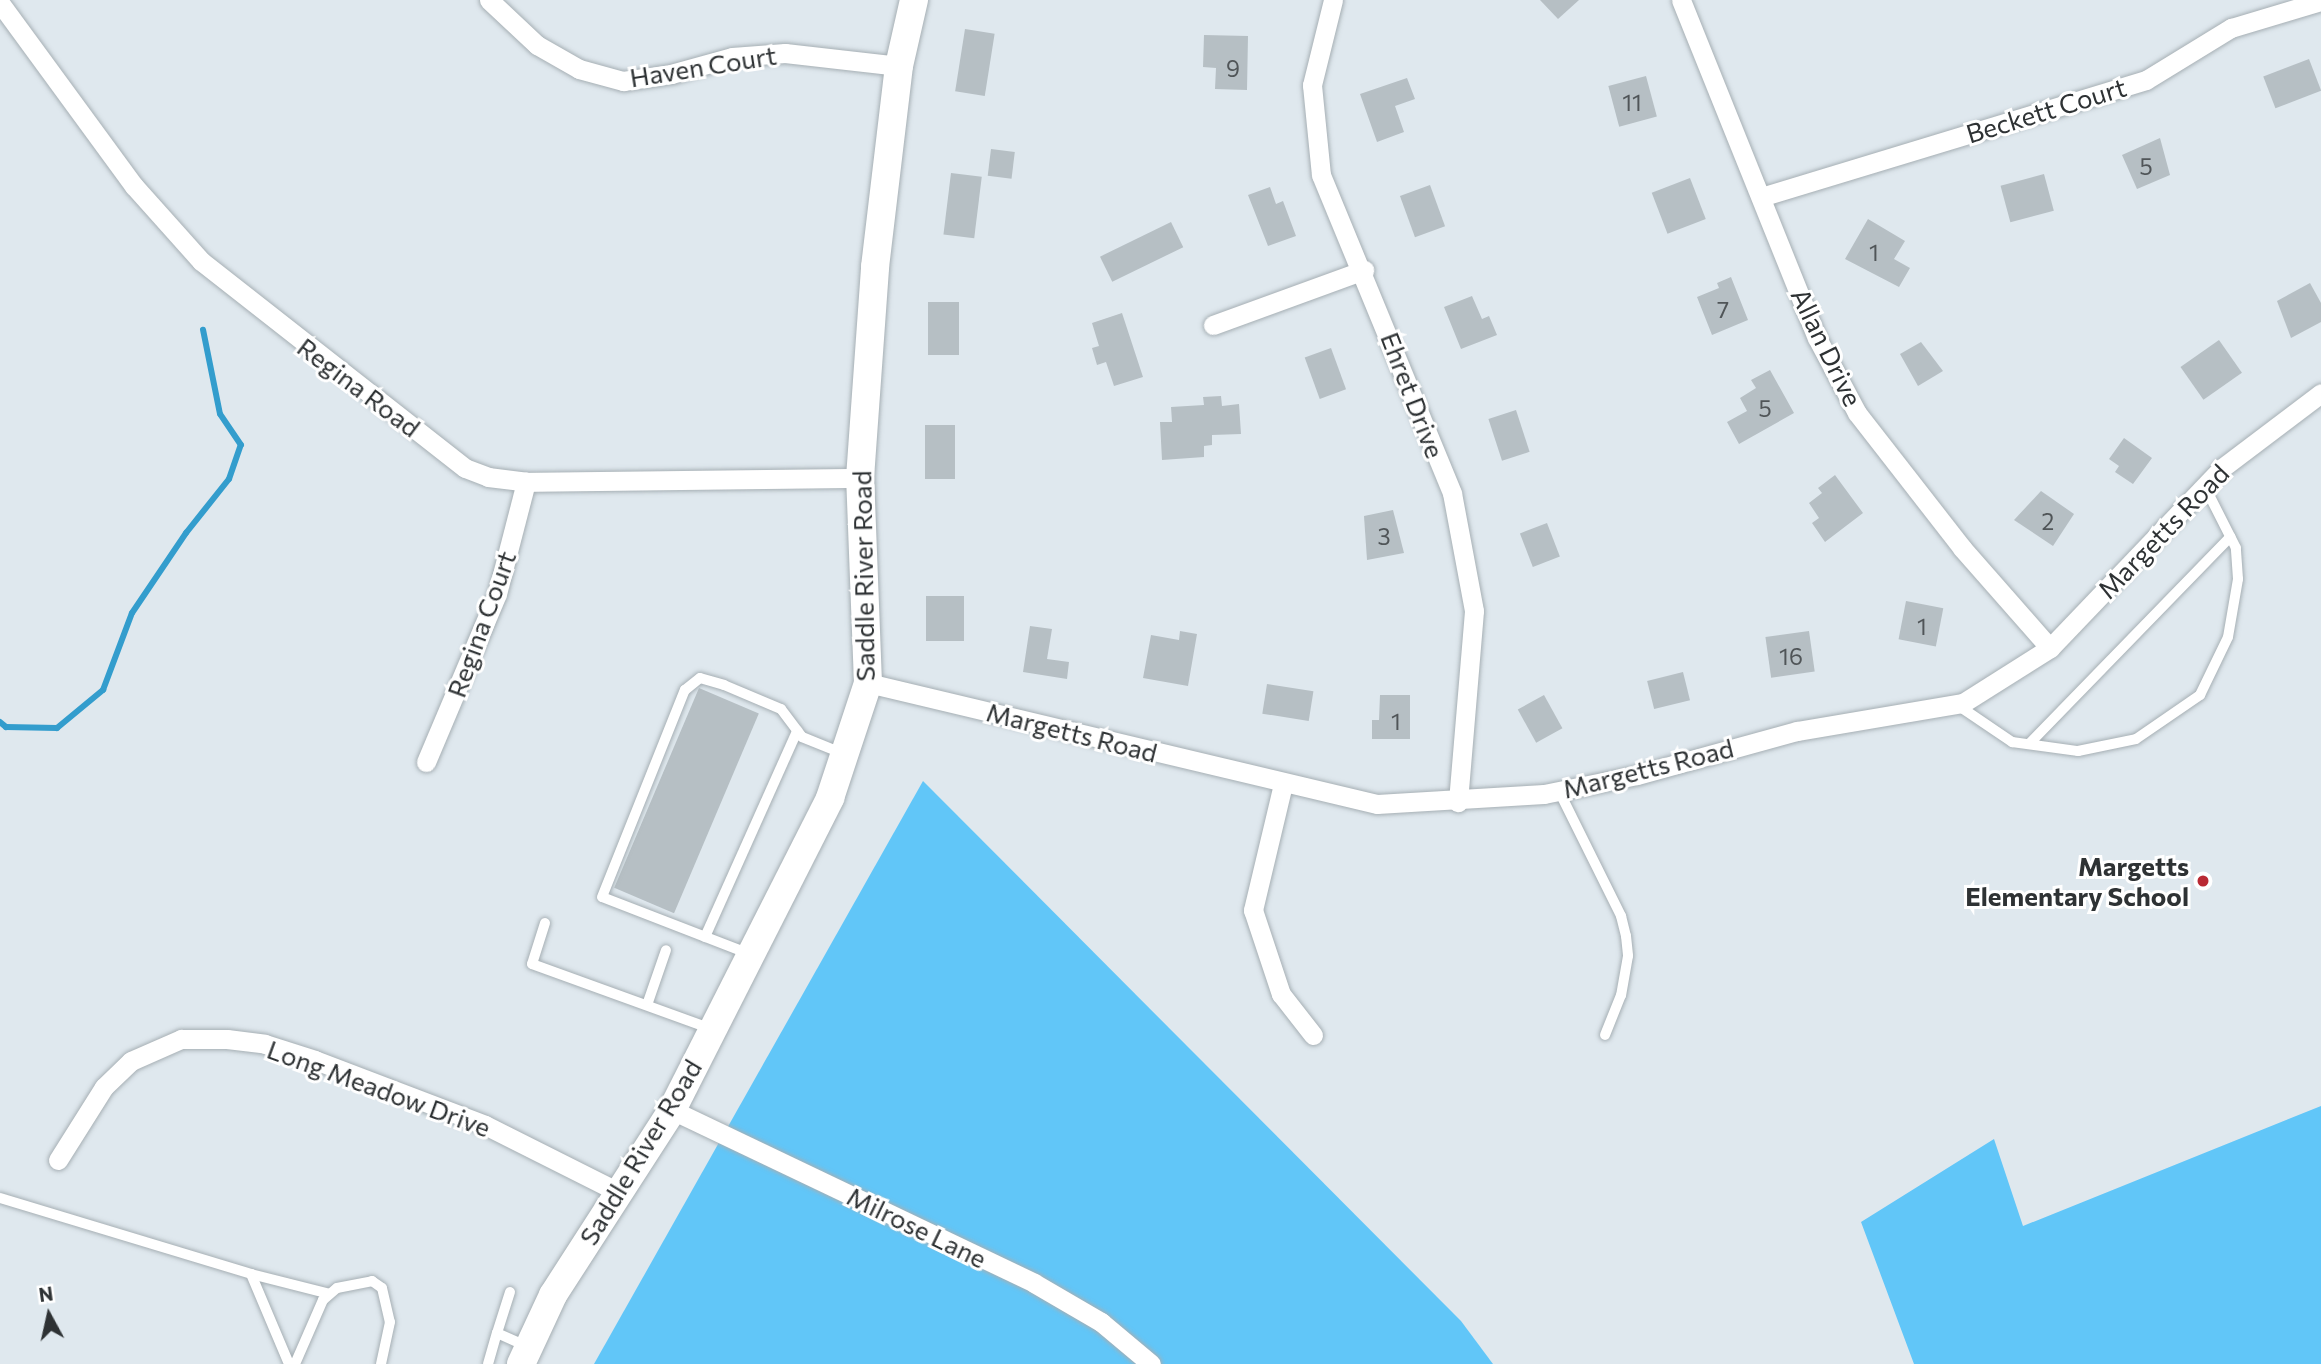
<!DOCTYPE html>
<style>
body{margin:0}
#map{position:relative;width:2321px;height:1364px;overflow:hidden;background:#dfe8ee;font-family:Commissioner,sans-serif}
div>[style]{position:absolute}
.forest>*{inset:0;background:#61c6f8}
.stream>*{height:6px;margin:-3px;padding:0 3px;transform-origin:3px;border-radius:3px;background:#339dcd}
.building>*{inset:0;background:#b6bfc4;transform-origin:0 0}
.roads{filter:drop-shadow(0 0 2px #a6afb4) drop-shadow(0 0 2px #a6afb4)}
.lane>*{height:10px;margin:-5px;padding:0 5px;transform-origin:5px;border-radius:5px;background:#fff}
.street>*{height:19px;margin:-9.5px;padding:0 9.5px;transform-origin:9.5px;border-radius:9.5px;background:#fff}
.secondary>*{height:28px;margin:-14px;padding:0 14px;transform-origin:14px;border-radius:14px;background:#fff}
.dots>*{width:19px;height:19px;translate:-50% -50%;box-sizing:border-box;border:4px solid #fff;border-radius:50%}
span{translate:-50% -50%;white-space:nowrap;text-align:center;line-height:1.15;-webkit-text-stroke:6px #fff;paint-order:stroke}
.number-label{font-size:23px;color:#505558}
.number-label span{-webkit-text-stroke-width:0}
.street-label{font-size:26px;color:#2e3234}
.poi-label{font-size:26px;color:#2e3234;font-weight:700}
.right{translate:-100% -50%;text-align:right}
.north{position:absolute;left:14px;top:1280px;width:70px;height:70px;-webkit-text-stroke:5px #fff;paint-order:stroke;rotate:352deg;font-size:19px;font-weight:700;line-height:28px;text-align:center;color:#2e3234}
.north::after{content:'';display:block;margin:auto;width:24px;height:32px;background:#2e3234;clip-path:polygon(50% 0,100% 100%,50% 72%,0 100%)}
</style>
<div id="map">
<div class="forest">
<div style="clip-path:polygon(923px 781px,1461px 1321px,1493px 1364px,594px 1364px)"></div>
<div style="clip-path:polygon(2321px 1106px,2321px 1364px,1914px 1364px,1861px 1222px,1994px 1139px,2023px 1226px)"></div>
</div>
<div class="stream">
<div style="left:0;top:722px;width:8px;rotate:40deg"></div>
<div style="left:6px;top:727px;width:51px;rotate:1.1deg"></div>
<div style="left:57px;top:728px;width:60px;rotate:-39.6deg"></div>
<div style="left:103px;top:690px;width:82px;rotate:-69.4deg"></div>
<div style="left:132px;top:613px;width:97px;rotate:-56deg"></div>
<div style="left:186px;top:533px;width:69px;rotate:-51.5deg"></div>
<div style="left:229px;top:479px;width:36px;rotate:-71deg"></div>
<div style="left:241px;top:445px;width:37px;rotate:-124deg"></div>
<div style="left:220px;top:414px;width:86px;rotate:-101.4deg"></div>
</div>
<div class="building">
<div style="clip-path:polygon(1540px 0,1579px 0,1558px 19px)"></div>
<div style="left:965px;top:29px;width:30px;height:63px;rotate:9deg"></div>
<div style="clip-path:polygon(1204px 35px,1248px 36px,1247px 90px,1215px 89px,1216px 68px,1203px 67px)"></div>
<div style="left:2309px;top:59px;width:34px;height:49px;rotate:69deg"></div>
<div style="left:1646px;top:76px;width:42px;height:39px;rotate:75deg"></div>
<div style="clip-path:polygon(1407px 78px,1415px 99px,1395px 106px,1404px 132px,1377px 142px,1360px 94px)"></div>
<div style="clip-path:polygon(2160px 138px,2170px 175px,2137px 189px,2122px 155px)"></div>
<div style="left:991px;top:149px;width:24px;height:27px;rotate:7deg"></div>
<div style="left:951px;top:173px;width:31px;height:62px;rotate:7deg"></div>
<div style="left:2044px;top:174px;width:38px;height:45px;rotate:75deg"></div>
<div style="left:1690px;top:178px;width:44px;height:41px;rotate:69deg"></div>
<div style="left:1430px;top:185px;width:44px;height:32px;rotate:70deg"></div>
<div style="clip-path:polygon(1270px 187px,1276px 204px,1283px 201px,1296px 236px,1268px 246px,1248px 195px)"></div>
<div style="clip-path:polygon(1868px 219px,1905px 241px,1894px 259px,1910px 268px,1899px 287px,1845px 259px)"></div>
<div style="left:1171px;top:222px;width:28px;height:79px;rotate:64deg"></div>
<div style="clip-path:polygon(1731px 277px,1748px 320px,1712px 335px,1697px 297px,1719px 288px,1717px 283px)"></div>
<div style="clip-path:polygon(2310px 283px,2321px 303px,2321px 322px,2291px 338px,2277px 301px)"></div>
<div style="clip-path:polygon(1472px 296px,1482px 319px,1489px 316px,1497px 335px,1461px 349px,1444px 307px)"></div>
<div style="left:959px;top:302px;width:53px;height:31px;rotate:90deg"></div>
<div style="clip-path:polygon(1122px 313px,1143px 377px,1114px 386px,1106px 362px,1097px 365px,1092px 348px,1099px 346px,1092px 323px)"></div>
<div style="left:2219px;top:340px;width:40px;height:47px;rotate:55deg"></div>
<div style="clip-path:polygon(1921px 342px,1943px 371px,1918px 386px,1900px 354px)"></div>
<div style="left:1331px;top:348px;width:44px;height:28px;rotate:70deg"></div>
<div style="clip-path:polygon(1770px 370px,1794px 413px,1739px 444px,1727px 422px,1747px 411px,1740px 398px,1756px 388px,1751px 380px)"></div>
<div style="clip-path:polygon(1221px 396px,1222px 406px,1239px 404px,1241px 434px,1212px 435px,1212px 445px,1204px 446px,1204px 457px,1162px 460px,1160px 422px,1172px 422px,1171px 407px,1204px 405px,1203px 397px)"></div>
<div style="left:1516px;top:410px;width:44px;height:29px;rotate:72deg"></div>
<div style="left:925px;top:425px;width:30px;height:54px"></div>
<div style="clip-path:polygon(2124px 438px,2152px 458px,2133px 484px,2115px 472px,2119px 466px,2109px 459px)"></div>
<div style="clip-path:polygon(1835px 475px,1863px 513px,1825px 542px,1812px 523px,1819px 518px,1809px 503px,1822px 493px,1818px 488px)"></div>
<div style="clip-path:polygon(2041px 491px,2074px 514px,2053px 546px,2014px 520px)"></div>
<div style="clip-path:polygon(1393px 510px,1404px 553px,1367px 560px,1364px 516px)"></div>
<div style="left:1547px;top:523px;width:36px;height:29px;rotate:69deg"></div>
<div style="left:926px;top:596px;width:38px;height:45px"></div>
<div style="left:1906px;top:601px;width:38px;height:39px;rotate:11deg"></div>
<div style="clip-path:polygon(1030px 626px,1052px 629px,1047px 659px,1069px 662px,1067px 679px,1023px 672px)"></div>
<div style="clip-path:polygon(1180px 631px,1197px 634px,1188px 686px,1143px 678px,1151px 635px,1179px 640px)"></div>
<div style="left:1809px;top:631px;width:41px;height:44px;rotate:82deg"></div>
<div style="left:1683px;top:672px;width:29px;height:37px;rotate:76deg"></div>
<div style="left:1267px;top:684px;width:47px;height:30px;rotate:9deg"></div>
<div style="left:699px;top:688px;width:65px;height:217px;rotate:23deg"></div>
<div style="clip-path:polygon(1380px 695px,1410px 695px,1410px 739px,1372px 739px,1372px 720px,1379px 720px)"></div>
<div style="left:1544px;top:695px;width:38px;height:30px;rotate:61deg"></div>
</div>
<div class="roads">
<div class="lane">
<div style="left:1956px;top:704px;width:68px;rotate:34.2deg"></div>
<div style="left:2012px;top:742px;width:67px;rotate:7.8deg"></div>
<div style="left:2078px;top:751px;width:59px;rotate:-11.7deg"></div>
<div style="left:2136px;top:739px;width:78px;rotate:-34.5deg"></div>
<div style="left:2200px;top:695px;width:64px;rotate:-64.2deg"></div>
<div style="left:2228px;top:637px;width:59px;rotate:-80.2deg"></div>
<div style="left:2238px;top:579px;width:31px;rotate:-94deg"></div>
<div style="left:2236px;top:548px;width:68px;rotate:-116.9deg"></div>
<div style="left:2029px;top:744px;width:289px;rotate:-45.8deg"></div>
<div style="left:1559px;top:791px;width:140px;rotate:63.6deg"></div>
<div style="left:1621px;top:916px;width:21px;rotate:76deg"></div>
<div style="left:1626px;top:936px;width:20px;rotate:84deg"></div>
<div style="left:1628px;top:956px;width:40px;rotate:100deg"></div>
<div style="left:1621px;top:995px;width:43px;rotate:111.8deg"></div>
<div style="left:545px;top:923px;width:43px;rotate:107.6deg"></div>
<div style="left:532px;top:964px;width:191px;rotate:19.9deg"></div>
<div style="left:705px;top:937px;width:226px;rotate:-65.9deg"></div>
<div style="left:747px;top:953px;width:155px;rotate:-158.9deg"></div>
<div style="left:602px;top:897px;width:223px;rotate:-68.2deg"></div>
<div style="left:685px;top:690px;width:19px;rotate:-39deg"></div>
<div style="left:700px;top:678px;width:25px;rotate:16deg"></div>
<div style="left:724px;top:685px;width:62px;rotate:22.8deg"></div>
<div style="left:781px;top:709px;width:35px;rotate:53deg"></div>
<div style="left:802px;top:737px;width:45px;rotate:22deg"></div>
<div style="left:647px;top:1005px;width:58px;rotate:-70.9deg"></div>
<div style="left:0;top:1198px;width:262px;rotate:16.8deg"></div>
<div style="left:251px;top:1274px;width:98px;rotate:67.1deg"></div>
<div style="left:251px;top:1274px;width:81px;rotate:14.2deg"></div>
<div style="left:510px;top:1292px;width:43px;rotate:107.6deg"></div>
<div style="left:497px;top:1333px;width:34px;rotate:24deg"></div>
<div style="left:295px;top:1364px;width:70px;rotate:-66.4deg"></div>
<div style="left:323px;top:1300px;width:18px;rotate:-41deg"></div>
<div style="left:337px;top:1288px;width:36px;rotate:-11deg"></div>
<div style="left:372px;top:1281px;width:12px;rotate:35deg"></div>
<div style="left:382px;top:1288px;width:35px;rotate:77deg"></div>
<div style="left:390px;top:1322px;width:43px;rotate:102.1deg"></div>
<div style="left:488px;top:1364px;width:32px;rotate:-74deg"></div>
</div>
<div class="street">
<div style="left:489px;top:0;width:66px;rotate:43.2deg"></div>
<div style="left:537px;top:45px;width:48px;rotate:29.7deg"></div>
<div style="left:579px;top:69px;width:46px;rotate:15.3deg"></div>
<div style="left:623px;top:81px;width:49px;rotate:-8.3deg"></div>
<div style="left:671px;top:74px;width:63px;rotate:-15.6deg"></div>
<div style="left:732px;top:57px;width:53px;rotate:-4.3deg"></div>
<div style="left:785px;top:53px;width:115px;rotate:6.5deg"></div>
<div style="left:1333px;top:0;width:88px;rotate:103.9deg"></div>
<div style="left:1312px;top:85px;width:90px;rotate:84.3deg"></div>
<div style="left:1321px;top:175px;width:344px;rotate:67.6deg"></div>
<div style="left:1452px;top:493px;width:120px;rotate:79.4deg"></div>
<div style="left:1474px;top:611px;width:192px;rotate:94.8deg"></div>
<div style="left:1681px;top:0;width:364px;rotate:68.1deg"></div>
<div style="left:1817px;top:338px;width:85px;rotate:61.9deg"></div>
<div style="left:1857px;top:413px;width:171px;rotate:52.1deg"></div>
<div style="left:1962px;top:548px;width:133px;rotate:48.7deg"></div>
<div style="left:0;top:3px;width:227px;rotate:53.8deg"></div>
<div style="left:134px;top:186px;width:101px;rotate:48.2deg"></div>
<div style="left:201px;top:261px;width:335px;rotate:38.1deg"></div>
<div style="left:465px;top:468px;width:25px;rotate:21deg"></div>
<div style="left:488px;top:477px;width:38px;rotate:7deg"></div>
<div style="left:526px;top:482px;width:334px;rotate:-0.7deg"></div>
<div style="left:1761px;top:197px;width:402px;rotate:-16.9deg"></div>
<div style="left:2146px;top:80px;width:100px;rotate:-31.5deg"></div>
<div style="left:2231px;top:28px;width:94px;rotate:-16.7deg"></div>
<div style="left:1213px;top:325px;width:161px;rotate:-20deg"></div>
<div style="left:868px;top:683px;width:523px;rotate:13.37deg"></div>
<div style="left:1377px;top:804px;width:167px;rotate:-3.4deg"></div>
<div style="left:1544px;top:794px;width:95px;rotate:-11.5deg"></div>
<div style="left:1637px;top:775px;width:166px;rotate:-15.4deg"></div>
<div style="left:1797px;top:731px;width:168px;rotate:-9.6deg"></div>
<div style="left:1963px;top:703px;width:103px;rotate:-32.3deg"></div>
<div style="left:2050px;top:648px;width:249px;rotate:-46.3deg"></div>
<div style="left:2222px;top:468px;width:124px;rotate:-37.1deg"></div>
<div style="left:426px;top:762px;width:182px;rotate:-67.1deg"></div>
<div style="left:497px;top:594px;width:116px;rotate:-75.5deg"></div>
<div style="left:1283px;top:784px;width:130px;rotate:103.4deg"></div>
<div style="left:1253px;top:910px;width:89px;rotate:71.6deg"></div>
<div style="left:1281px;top:994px;width:52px;rotate:52deg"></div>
<div style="left:672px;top:1110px;width:401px;rotate:25.5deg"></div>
<div style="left:1034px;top:1283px;width:78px;rotate:30.2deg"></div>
<div style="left:1101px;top:1322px;width:65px;rotate:40deg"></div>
<div style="left:58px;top:1160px;width:86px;rotate:-57.8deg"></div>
<div style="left:104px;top:1087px;width:37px;rotate:-44deg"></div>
<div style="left:131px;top:1061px;width:55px;rotate:-23.7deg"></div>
<div style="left:181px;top:1039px;width:46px"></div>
<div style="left:227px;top:1039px;width:38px;rotate:7deg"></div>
<div style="left:265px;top:1044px;width:52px;rotate:17.7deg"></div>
<div style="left:315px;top:1060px;width:182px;rotate:20.9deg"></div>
<div style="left:485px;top:1125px;width:147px;rotate:26.7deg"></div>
</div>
<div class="secondary">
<div style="left:521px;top:1364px;width:76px;rotate:-65.1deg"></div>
<div style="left:553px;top:1295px;width:220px;rotate:-57.2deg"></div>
<div style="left:672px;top:1110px;width:350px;rotate:-63.1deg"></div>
<div style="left:830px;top:798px;width:121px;rotate:-71.7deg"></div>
<div style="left:868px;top:683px;width:205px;rotate:-92.2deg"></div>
<div style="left:860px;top:478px;width:212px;rotate:-85.9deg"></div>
<div style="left:875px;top:267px;width:202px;rotate:-83.2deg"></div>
<div style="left:899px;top:66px;width:68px;rotate:-77.2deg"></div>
</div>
</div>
<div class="dots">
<div style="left:2203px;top:881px;background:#b92933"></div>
</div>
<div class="number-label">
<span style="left:1233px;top:68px">9</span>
<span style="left:1632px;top:102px">11</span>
<span style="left:2146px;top:166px">5</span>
<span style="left:1874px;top:252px">1</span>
<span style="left:1723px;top:309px">7</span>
<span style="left:1765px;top:408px">5</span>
<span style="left:2048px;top:521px">2</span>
<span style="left:1384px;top:536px">3</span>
<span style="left:1922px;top:626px">1</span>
<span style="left:1791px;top:656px">16</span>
<span style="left:1396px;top:721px">1</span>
</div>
<div class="street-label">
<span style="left:703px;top:66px;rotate:-9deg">Haven Court</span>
<span style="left:2046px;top:110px;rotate:-17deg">Beckett Court</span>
<span style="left:1827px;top:347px;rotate:64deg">Allan Drive</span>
<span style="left:359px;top:387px;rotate:37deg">Regina Road</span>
<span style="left:1413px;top:395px;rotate:69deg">Ehret Drive</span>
<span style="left:2163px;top:531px;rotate:-46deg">Margetts Road</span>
<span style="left:863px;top:576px;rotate:-91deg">Saddle River Road</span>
<span style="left:481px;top:624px;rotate:-70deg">Regina Court</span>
<span style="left:1072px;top:732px;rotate:14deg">Margetts Road</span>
<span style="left:1648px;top:768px;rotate:-14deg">Margetts Road</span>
<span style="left:379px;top:1088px;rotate:20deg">Long Meadow Drive</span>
<span style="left:640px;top:1152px;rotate:-59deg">Saddle River Road</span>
<span style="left:917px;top:1227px;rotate:26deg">Milrose Lane</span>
</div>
<div class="poi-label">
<span class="right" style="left:2189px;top:881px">Margetts<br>Elementary School</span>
</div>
<div class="north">N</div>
</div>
